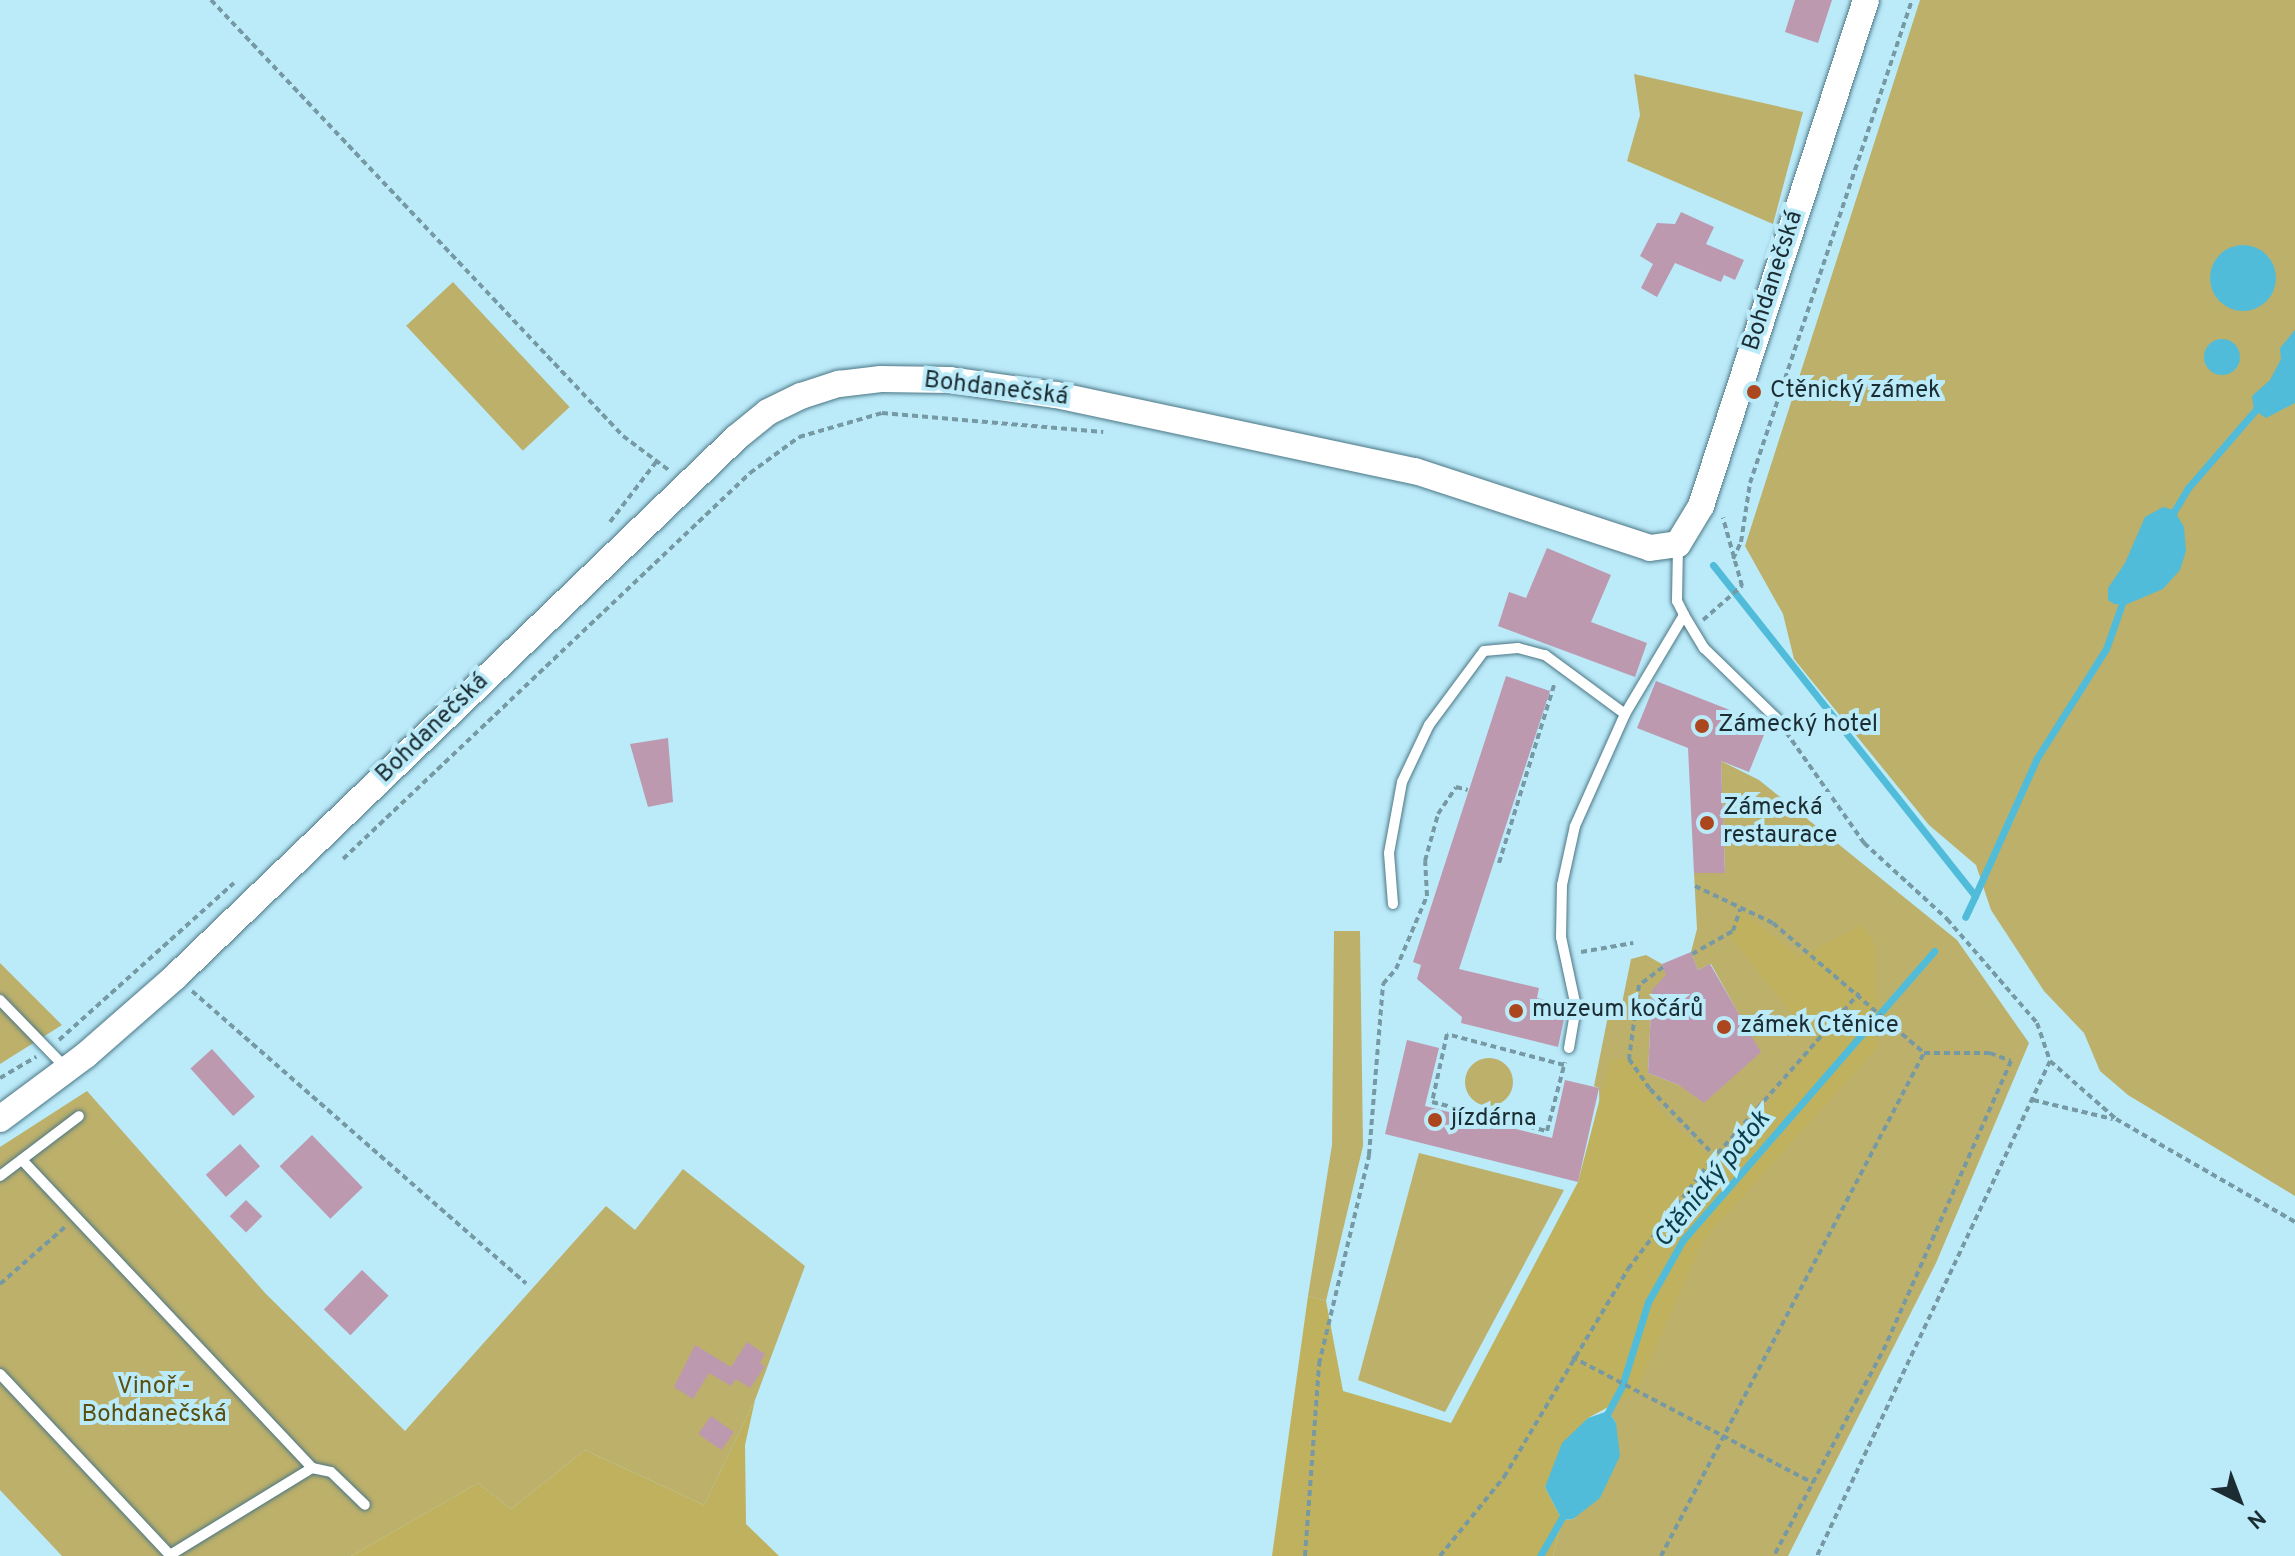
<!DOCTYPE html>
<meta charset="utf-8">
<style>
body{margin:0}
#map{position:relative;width:2295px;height:1556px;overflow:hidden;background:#bbeaf9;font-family:Overpass,sans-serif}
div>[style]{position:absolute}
.green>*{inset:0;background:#bcb06b;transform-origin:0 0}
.round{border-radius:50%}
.forest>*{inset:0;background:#bfb15d}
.water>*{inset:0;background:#51bcda}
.stream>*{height:7px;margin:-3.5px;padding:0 3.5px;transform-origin:3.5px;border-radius:3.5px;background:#51bcda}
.building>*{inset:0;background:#bd99b0;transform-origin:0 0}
.path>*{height:4px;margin-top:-2px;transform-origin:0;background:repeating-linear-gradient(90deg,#7699a4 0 6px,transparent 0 10px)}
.roads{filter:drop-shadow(0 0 2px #4c7785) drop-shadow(0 0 2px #4c7785)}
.service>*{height:10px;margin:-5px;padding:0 5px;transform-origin:5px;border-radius:5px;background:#fff}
.tertiary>*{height:26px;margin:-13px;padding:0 13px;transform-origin:13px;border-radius:13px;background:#fff}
.dots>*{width:22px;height:22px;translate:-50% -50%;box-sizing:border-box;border:4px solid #bbeaf9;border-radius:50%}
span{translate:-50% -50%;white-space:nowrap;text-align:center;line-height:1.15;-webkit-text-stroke:8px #bbeaf9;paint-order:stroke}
.street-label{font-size:24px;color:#1b2d33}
.poi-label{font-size:24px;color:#1b2d33}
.left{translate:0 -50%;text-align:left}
.park-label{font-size:24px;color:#5a4f0e}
.water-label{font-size:26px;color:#0b3c49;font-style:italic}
.north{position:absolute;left:2199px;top:1460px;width:80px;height:80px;-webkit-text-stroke:6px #bbeaf9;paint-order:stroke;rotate:138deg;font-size:22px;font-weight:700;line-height:32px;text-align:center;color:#1b2d33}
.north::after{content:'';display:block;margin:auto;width:28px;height:36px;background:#1b2d33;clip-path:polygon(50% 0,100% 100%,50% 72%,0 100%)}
</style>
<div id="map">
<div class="green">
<div style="clip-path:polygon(1920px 0,2295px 0,2295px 1196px,2128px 1095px,2100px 1071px,2084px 1033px,2044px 991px,1991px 910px,1976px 865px,1929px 825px,1794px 659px,1783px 614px,1745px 546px)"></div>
<div style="clip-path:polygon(1634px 74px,1803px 112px,1773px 224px,1627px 161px,1640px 115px)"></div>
<div style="left:453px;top:282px;width:171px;height:64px;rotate:47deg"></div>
<div style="clip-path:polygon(1721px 761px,1759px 780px,1957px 940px,2029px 1043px,1936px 1263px,1788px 1556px,1553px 1556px,1562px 1520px,1574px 1519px,1616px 1423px,1608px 1411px,1599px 1088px,1594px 1086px,1608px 1016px,1619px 1018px,1631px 959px,1646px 955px,1662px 964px,1667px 975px,1652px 991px,1648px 1073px,1679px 1085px,1760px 1052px,1711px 964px,1698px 970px,1691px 952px,1697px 929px,1694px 873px,1725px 873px)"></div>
<div style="clip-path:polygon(1334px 931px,1360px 931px,1363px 1146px,1326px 1301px,1308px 1296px,1332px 1145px)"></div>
<div style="clip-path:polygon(0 963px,62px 1025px,0 1064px)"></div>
<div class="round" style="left:1465px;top:1058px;width:48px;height:48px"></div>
<div style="clip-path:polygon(87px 1091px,266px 1294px,405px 1431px,606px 1206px,635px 1230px,683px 1169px,805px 1266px,755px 1400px,704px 1505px,585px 1450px,511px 1509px,478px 1483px,351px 1556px,62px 1556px,0 1490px,0 1147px)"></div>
<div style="clip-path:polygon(1419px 1153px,1564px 1190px,1445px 1412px,1358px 1380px)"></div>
</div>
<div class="forest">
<div style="clip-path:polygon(1743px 912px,1800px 957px,1862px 925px,1875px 945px,1878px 1047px,1704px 1239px,1636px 1392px,1588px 1418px,1545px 1487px,1562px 1520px,1553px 1556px,1272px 1556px,1308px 1296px,1326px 1301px,1343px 1391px,1451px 1423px,1578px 1182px,1610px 1060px,1638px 1058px,1657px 1108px,1718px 1166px,1816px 1044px,1726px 931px)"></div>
<div style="clip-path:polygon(755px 1400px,745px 1445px,746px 1524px,779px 1556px,351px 1556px,478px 1483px,511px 1509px,585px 1450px,704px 1505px)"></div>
</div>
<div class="water">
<div class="round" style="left:2210px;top:245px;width:66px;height:66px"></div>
<div style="clip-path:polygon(2295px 330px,2295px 403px,2266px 418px,2254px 410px,2252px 396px,2270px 380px,2281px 359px,2280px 348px)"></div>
<div class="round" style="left:2204px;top:339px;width:36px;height:36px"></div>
<div style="clip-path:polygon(2163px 507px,2174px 510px,2184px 527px,2186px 551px,2180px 570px,2163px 589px,2125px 605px,2114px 604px,2108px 600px,2108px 588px,2125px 563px,2145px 517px)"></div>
<div style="clip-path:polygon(1608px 1411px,1616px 1423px,1620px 1456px,1600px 1498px,1573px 1519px,1562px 1520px,1545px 1487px,1562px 1443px,1588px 1418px)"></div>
</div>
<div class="stream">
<div style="left:2170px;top:518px;width:35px;rotate:-59deg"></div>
<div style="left:2188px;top:488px;width:108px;rotate:-49.1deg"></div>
<div style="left:1713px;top:565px;width:422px;rotate:51.6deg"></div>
<div style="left:1975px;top:896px;width:23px;rotate:115deg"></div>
<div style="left:1975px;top:896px;width:151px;rotate:-65.8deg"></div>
<div style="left:2037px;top:758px;width:129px;rotate:-57.7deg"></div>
<div style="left:2106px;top:649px;width:54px;rotate:-70.6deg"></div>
<div style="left:1605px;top:1418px;width:36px;rotate:-62deg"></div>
<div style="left:1622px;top:1386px;width:88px;rotate:-72.8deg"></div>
<div style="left:1648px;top:1302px;width:71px;rotate:-60.6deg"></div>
<div style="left:1683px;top:1240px;width:383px;rotate:-49deg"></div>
<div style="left:1540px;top:1556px;width:48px;rotate:-60.3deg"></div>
</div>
<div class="building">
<div style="clip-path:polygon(1795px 0,1832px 0,1818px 43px,1785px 32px)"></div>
<div style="clip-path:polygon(1681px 212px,1714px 227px,1706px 244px,1744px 260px,1735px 280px,1724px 275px,1721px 282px,1675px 263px,1657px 297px,1641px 288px,1653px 264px,1640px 256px,1657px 223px,1675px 224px)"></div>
<div style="clip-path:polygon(1547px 548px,1611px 575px,1591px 622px,1647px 643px,1635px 677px,1498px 626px,1509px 592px,1526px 598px)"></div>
<div style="clip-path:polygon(1506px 676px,1550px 691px,1459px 969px,1539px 988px,1537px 998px,1567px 1005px,1558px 1047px,1461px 1023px,1462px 1017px,1417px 979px,1421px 965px,1413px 962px)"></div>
<div style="clip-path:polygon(1656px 681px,1768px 725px,1749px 772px,1721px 761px,1725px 873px,1694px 873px,1688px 748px,1637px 728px)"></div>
<div style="clip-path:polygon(668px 738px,673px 802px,648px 807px,630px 744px)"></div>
<div style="clip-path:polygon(1691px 952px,1698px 970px,1710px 964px,1761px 1052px,1704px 1103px,1679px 1085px,1648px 1073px,1652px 990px,1666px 975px,1662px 964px)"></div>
<div style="clip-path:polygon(1407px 1040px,1439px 1048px,1425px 1106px,1552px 1138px,1565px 1080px,1599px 1088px,1578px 1182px,1385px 1134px)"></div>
<div style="left:212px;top:1049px;width:64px;height:29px;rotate:48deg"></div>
<div style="left:312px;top:1135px;width:73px;height:45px;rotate:46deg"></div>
<div style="left:240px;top:1144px;width:30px;height:46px;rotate:48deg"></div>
<div style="left:246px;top:1200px;width:23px;height:23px;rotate:45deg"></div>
<div style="left:362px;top:1270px;width:37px;height:55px;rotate:44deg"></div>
<div style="clip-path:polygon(747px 1342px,765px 1354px,760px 1363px,765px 1366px,750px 1388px,736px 1379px,731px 1386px,709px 1373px,693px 1399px,674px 1387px,695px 1345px,731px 1367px)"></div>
<div style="left:711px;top:1416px;width:28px;height:22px;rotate:35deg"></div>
</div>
<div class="path">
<div style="left:211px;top:0;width:600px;rotate:46.62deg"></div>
<div style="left:623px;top:436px;width:59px;rotate:36.7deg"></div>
<div style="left:610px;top:522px;width:76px;rotate:-52.5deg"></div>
<div style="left:1733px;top:559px;width:19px;rotate:-65deg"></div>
<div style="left:1741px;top:542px;width:60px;rotate:-81.3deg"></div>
<div style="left:1750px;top:483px;width:509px;rotate:-71.46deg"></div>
<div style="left:1703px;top:620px;width:52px;rotate:-41.1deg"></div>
<div style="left:1742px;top:586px;width:71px;rotate:-105.6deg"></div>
<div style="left:1786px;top:732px;width:136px;rotate:54.9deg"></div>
<div style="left:1864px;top:843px;width:113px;rotate:42.5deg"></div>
<div style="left:1947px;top:919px;width:138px;rotate:49.1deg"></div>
<div style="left:2037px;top:1023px;width:40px;rotate:71.1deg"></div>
<div style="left:2050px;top:1061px;width:547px;rotate:115.21deg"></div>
<div style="left:343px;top:859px;width:561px;rotate:-43.48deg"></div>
<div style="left:750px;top:473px;width:61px;rotate:-36.3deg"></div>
<div style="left:799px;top:437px;width:86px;rotate:-16.1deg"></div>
<div style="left:882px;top:413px;width:222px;rotate:4.9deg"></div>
<div style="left:1499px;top:863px;width:189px;rotate:-72.8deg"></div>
<div style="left:1695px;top:886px;width:86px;rotate:25.4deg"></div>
<div style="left:1773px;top:923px;width:199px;rotate:40.7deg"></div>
<div style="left:1924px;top:1053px;width:66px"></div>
<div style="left:1990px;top:1053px;width:22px;rotate:21deg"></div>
<div style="left:2011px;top:1061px;width:310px;rotate:113.8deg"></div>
<div style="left:1886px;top:1345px;width:239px;rotate:118deg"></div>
<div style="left:1581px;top:952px;width:53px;rotate:-9.8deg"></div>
<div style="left:1692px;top:954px;width:47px;rotate:-29.3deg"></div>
<div style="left:1733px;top:931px;width:23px;rotate:-72deg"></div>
<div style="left:1663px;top:967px;width:30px;rotate:143deg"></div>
<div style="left:1639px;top:985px;width:75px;rotate:97.7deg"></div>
<div style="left:1629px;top:1059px;width:37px;rotate:55deg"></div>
<div style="left:1650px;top:1089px;width:93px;rotate:45.9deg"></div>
<div style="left:192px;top:991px;width:444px;rotate:41.2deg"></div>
<div style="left:59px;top:1040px;width:235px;rotate:-41.9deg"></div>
<div style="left:2050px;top:1061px;width:88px;rotate:41.3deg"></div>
<div style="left:2116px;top:1119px;width:207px;rotate:29.9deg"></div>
<div style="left:1564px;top:1065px;width:121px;rotate:-165.2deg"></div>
<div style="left:1447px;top:1034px;width:70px;rotate:102.4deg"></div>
<div style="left:1432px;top:1102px;width:119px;rotate:14.2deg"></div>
<div style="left:1547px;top:1131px;width:71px;rotate:-75.4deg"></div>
<div style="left:0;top:1078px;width:42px;rotate:-30.3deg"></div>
<div style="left:2033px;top:1100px;width:82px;rotate:13.4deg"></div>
<div style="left:0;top:1284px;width:86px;rotate:-41.2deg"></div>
<div style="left:1572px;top:1357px;width:272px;rotate:27.6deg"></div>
<div style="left:1305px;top:1556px;width:193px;rotate:-85.8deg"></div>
<div style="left:1319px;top:1364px;width:215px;rotate:-76.5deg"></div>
<div style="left:1369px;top:1155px;width:172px;rotate:-85.3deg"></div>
<div style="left:1383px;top:984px;width:20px;rotate:-49deg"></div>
<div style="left:1396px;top:969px;width:79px;rotate:-67deg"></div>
<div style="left:1427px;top:896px;width:35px;rotate:-93deg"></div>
<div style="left:1425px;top:861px;width:49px;rotate:-74.5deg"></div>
<div style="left:1438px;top:814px;width:32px;rotate:-56deg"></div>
<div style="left:1456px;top:787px;width:12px;rotate:14deg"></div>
<div style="left:1440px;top:1556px;width:102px;rotate:-51deg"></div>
<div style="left:1504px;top:1477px;width:242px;rotate:-59.2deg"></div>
<div style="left:1628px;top:1269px;width:136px;rotate:-52.5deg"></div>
<div style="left:1711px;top:1161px;width:224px;rotate:-48.6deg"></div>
<div style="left:1661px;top:1556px;width:568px;rotate:-62.4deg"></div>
</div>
<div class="roads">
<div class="service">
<div style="left:1678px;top:547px;width:54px;rotate:91.1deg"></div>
<div style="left:1677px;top:601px;width:16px;rotate:63deg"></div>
<div style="left:1684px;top:615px;width:39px;rotate:59deg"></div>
<div style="left:1704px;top:648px;width:102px;rotate:44.2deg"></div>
<div style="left:1393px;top:904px;width:51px;rotate:-94.5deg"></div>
<div style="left:1389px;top:853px;width:72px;rotate:-79.6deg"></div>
<div style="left:1402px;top:782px;width:63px;rotate:-64.7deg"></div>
<div style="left:1429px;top:725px;width:92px;rotate:-53.4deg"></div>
<div style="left:1484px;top:651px;width:34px;rotate:-5deg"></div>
<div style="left:1518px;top:648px;width:28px;rotate:15deg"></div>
<div style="left:1545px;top:655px;width:99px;rotate:36.4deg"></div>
<div style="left:0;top:1000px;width:95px;rotate:45.9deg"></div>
<div style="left:1569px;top:1048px;width:42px;rotate:-80.3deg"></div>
<div style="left:1576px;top:1007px;width:72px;rotate:-102.1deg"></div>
<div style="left:1561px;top:937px;width:52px;rotate:-88.9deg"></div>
<div style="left:1562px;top:885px;width:60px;rotate:-77.6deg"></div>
<div style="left:1575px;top:826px;width:123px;rotate:-65.9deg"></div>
<div style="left:1625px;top:714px;width:115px;rotate:-59.2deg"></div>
<div style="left:23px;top:1161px;width:422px;rotate:46.7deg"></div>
<div style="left:312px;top:1468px;width:19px;rotate:12deg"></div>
<div style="left:331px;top:1472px;width:47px;rotate:44.1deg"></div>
<div style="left:0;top:1176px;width:99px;rotate:-37.2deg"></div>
<div style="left:0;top:1374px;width:250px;rotate:46.8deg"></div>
<div style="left:170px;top:1555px;width:167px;rotate:-31.5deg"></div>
</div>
<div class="tertiary">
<div style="left:0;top:1119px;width:107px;rotate:-36.7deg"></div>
<div style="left:86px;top:1055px;width:118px;rotate:-41.2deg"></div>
<div style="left:175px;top:977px;width:778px;rotate:-43.85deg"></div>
<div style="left:736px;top:438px;width:41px;rotate:-39.1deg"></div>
<div style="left:768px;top:412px;width:37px;rotate:-26deg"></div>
<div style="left:801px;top:396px;width:40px;rotate:-18deg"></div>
<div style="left:839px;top:384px;width:42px;rotate:-6.8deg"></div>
<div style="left:881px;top:379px;width:69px;rotate:0.8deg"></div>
<div style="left:950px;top:380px;width:107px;rotate:8.1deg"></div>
<div style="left:1056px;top:395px;width:367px;rotate:12deg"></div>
<div style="left:1415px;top:471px;width:247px;rotate:18.1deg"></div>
<div style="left:1650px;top:548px;width:28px;rotate:-8deg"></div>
<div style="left:1678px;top:544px;width:44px;rotate:-58.8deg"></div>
<div style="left:1701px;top:506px;width:532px;rotate:-71.94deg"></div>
</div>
</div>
<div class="dots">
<div style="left:1754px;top:392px;background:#ac461e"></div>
<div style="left:1702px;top:726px;background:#ac461e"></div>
<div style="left:1707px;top:823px;background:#ac461e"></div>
<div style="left:1516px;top:1011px;background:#ac461e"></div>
<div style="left:1724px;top:1027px;background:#ac461e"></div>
<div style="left:1435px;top:1120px;background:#ac461e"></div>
</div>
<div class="street-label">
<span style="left:1774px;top:281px;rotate:-72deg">Bohdanečská</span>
<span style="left:996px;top:390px;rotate:7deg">Bohdanečská</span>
<span style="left:433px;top:729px;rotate:-44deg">Bohdanečská</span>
</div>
<div class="poi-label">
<span class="left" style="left:1770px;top:392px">Ctěnický zámek</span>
<span class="left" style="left:1718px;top:726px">Zámecký hotel</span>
<span class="left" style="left:1723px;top:823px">Zámecká<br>restaurace</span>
<span class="left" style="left:1532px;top:1011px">muzeum kočárů</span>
<span class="left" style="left:1740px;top:1027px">zámek Ctěnice</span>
<span class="left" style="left:1451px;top:1120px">jízdárna</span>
</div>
<div class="park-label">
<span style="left:154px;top:1402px">Vinoř -<br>Bohdanečská</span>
</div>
<div class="water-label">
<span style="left:1713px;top:1180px;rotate:-51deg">Ctěnický potok</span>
</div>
<div class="north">N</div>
</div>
